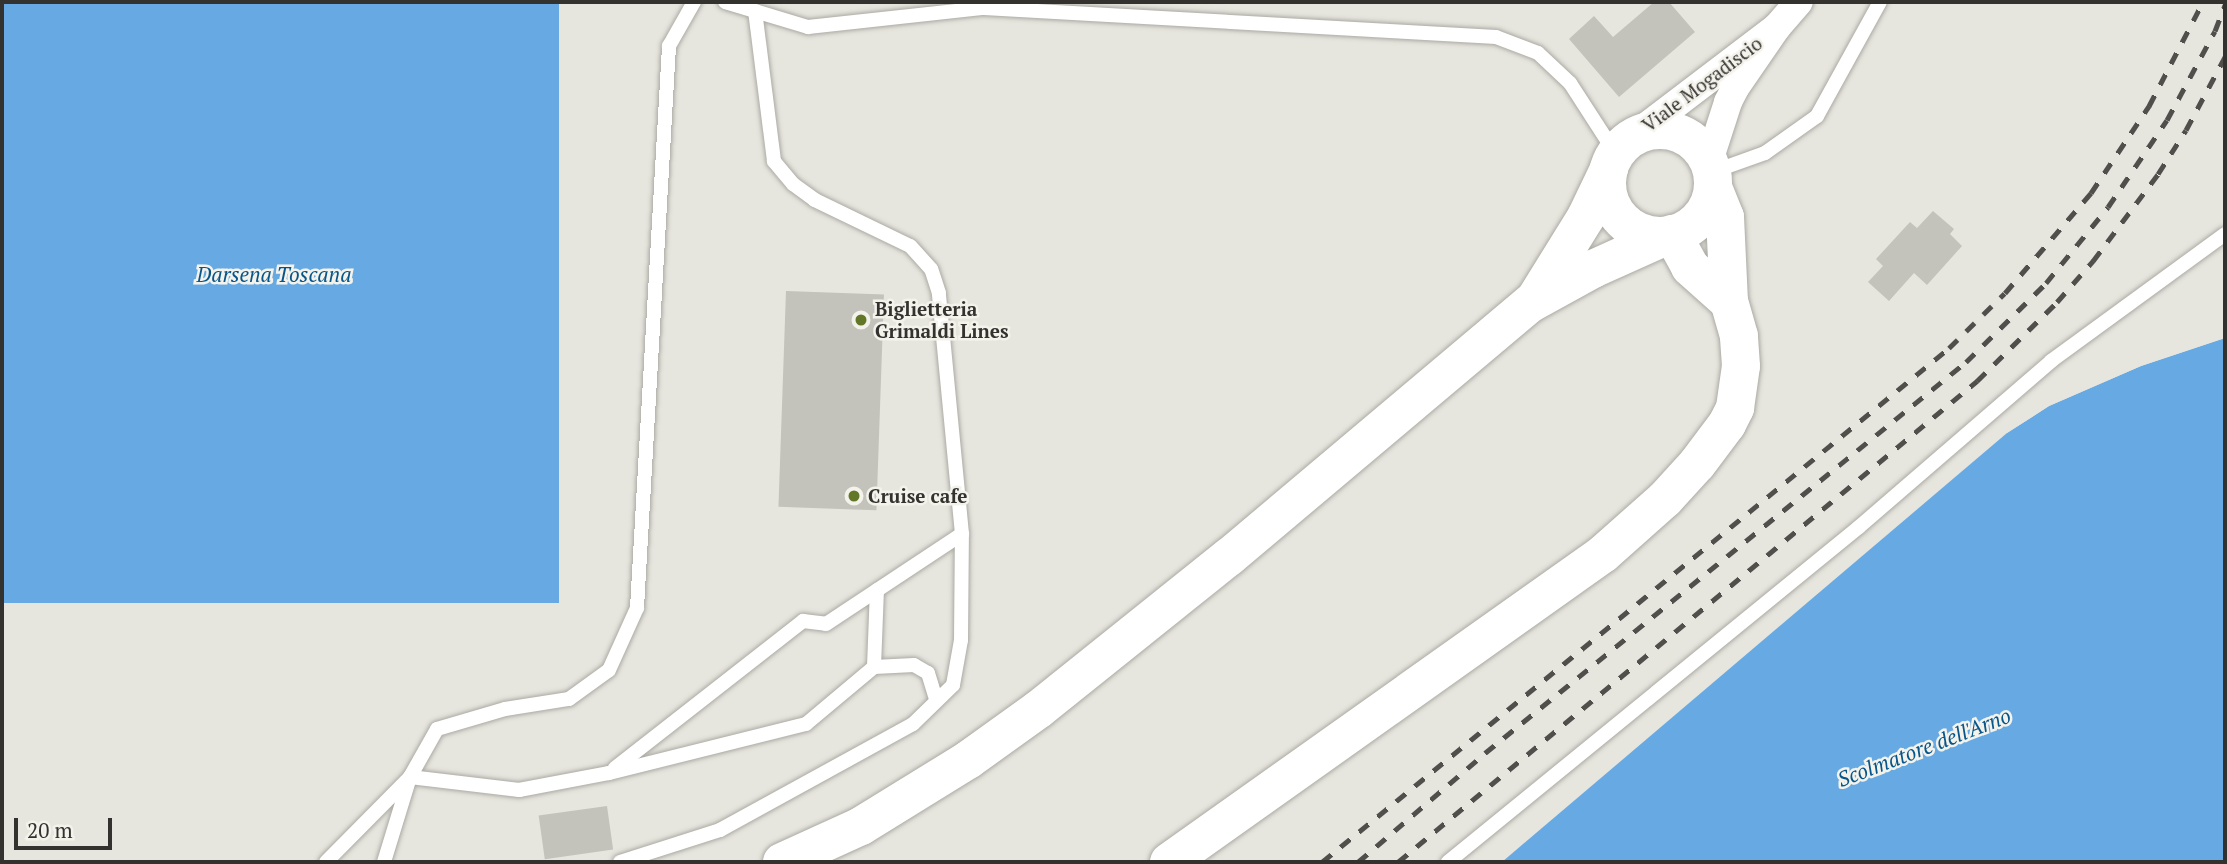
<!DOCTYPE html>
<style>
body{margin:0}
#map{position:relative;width:2227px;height:864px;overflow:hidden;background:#e6e5de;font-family:"PT Serif",serif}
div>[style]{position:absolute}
.water>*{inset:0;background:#67a9e3;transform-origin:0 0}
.pier>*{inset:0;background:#e6e5de}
.building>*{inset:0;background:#c3c2bb;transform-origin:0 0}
.roads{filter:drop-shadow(0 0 2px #abaaa3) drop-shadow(0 0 2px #abaaa3)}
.lane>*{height:14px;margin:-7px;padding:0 7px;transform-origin:7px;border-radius:7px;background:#fff}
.street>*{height:28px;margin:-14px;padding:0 14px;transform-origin:14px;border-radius:14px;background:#fff}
.secondary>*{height:38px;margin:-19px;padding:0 19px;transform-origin:19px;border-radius:19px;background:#fff}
.secondary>.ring{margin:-19px;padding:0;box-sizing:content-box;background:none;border:38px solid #fff;border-radius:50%}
.highway>*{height:38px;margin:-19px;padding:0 19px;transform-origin:19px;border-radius:19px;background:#fff}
.rail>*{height:5px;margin-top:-2.5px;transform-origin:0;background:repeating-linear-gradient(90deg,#504f4b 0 12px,transparent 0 24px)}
.dots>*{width:19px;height:19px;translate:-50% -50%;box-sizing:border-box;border:4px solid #f3f2eb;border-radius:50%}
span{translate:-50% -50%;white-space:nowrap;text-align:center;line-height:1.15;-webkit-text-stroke:5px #f3f2eb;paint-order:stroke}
.street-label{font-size:19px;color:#33322f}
.poi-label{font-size:19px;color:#33322f;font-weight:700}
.left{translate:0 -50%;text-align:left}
.water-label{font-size:21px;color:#06558b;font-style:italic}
.frame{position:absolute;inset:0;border:4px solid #33322f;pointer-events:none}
.scale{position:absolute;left:14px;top:818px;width:98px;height:32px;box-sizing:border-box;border:4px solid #33322f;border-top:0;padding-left:9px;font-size:21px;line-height:24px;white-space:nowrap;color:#33322f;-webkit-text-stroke:5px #f3f2eb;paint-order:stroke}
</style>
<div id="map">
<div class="water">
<div style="left:2px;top:2px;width:557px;height:601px"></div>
<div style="clip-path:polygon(2225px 338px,2225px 862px,1502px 862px,2007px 433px,2049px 406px,2141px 366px)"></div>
</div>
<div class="pier">
<div style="clip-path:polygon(2225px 335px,2225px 338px,2141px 366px,2049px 406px,2007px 433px,2006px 430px,2047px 403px,2140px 363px)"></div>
</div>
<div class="building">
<div style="clip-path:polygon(1654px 2px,1669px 2px,1695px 32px,1619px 97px,1569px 39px,1594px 16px,1613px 37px)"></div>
<div style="clip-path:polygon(1933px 211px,1954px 229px,1950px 234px,1962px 246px,1927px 285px,1914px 273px,1889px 301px,1868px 282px,1883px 266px,1876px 259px,1910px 222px,1917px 228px)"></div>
<div style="left:786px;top:291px;width:98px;height:216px;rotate:2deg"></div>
<div style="left:607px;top:806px;width:44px;height:69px;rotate:82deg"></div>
</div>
<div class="roads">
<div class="lane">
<div style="left:725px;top:2px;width:87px;rotate:16.8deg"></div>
<div style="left:808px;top:27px;width:177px;rotate:-6.2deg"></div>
<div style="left:984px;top:8px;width:513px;rotate:3.24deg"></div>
<div style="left:1496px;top:37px;width:45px;rotate:20.9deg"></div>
<div style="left:1538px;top:53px;width:44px;rotate:43.2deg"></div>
<div style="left:1570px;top:83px;width:85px;rotate:57.1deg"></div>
<div style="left:1712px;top:172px;width:56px;rotate:-19.7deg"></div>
<div style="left:1765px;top:153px;width:64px;rotate:-35.4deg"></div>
<div style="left:1817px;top:116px;width:130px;rotate:-61.1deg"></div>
<div style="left:874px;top:667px;width:40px;rotate:-2.9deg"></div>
<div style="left:914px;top:665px;width:16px;rotate:30deg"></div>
<div style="left:928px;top:673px;width:28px;rotate:73deg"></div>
<div style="left:615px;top:768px;width:239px;rotate:-38deg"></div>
<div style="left:803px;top:621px;width:23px;rotate:7deg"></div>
<div style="left:826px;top:624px;width:163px;rotate:-33.5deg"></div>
<div style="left:326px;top:862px;width:120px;rotate:-45.3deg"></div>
<div style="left:410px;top:777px;width:55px;rotate:-60.6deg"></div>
<div style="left:437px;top:729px;width:71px;rotate:-16.4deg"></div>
<div style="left:505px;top:709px;width:65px;rotate:-8.9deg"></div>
<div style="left:569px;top:699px;width:49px;rotate:-35.9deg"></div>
<div style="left:609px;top:670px;width:68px;rotate:-65.7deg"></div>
<div style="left:637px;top:608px;width:563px;rotate:-86.74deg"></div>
<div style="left:669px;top:46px;width:51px;rotate:-60.4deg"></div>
<div style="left:384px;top:862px;width:89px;rotate:-73deg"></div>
<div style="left:410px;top:777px;width:110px;rotate:6.8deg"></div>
<div style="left:519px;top:790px;width:92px;rotate:-10.7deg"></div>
<div style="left:609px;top:773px;width:203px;rotate:-14deg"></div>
<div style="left:806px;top:724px;width:89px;rotate:-40deg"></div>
<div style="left:874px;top:667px;width:77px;rotate:-87.8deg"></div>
<div style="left:620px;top:862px;width:105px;rotate:-17.7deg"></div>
<div style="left:720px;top:830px;width:220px;rotate:-28.8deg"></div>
<div style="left:913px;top:724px;width:56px;rotate:-44.3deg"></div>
<div style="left:953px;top:685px;width:46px;rotate:-79.9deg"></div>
<div style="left:961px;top:640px;width:106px;rotate:-89.5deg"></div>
<div style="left:962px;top:534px;width:242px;rotate:-95.5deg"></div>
<div style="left:939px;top:293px;width:25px;rotate:-108deg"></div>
<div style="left:931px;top:269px;width:31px;rotate:-132deg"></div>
<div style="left:910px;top:246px;width:106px;rotate:-154.2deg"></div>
<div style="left:815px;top:200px;width:27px;rotate:-144deg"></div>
<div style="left:793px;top:184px;width:30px;rotate:-130deg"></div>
<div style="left:774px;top:161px;width:151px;rotate:-97.2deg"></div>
<div style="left:1448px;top:862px;width:530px;rotate:-39.18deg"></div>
<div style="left:1859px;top:527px;width:254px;rotate:-40.8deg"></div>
<div style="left:2051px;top:361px;width:215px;rotate:-36.1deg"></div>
</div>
<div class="street">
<div style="left:1626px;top:142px;width:190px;rotate:-37.3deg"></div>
<div style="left:1709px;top:161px;width:62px;rotate:-72.1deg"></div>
<div style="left:1728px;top:102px;width:16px;rotate:-63deg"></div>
<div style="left:1735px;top:88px;width:74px;rotate:-55.5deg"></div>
<div style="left:1777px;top:27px;width:33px;rotate:-49deg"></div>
</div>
<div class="secondary">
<div class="ring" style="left:1607px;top:130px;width:68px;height:68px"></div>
<div style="left:1672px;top:234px;width:38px;rotate:61deg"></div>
<div style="left:1690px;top:267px;width:52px;rotate:41.9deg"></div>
<div style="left:1169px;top:862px;width:532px;rotate:-35.36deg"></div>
<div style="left:1603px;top:554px;width:83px;rotate:-41.6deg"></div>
<div style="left:1665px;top:499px;width:47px;rotate:-47.6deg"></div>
<div style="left:1697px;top:464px;width:50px;rotate:-53.1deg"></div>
<div style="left:1727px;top:424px;width:18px;rotate:-63deg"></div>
<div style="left:1735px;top:408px;width:42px;rotate:-81.9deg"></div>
<div style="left:1741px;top:366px;width:30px;rotate:-94deg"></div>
<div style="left:1739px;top:336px;width:35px;rotate:-106deg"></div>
<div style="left:1729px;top:302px;width:85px;rotate:-92.7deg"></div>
<div style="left:1725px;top:217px;width:32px;rotate:-112deg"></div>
</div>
<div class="highway">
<div style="left:1537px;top:296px;width:93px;rotate:-58.2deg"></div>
<div style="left:1586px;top:217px;width:53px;rotate:-64.4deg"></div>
<div style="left:782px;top:862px;width:87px;rotate:-24.5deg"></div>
<div style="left:861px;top:826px;width:126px;rotate:-31.7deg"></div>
<div style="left:968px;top:760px;width:87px;rotate:-35.7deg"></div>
<div style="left:1039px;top:709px;width:243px;rotate:-38.7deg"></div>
<div style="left:1229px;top:557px;width:395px;rotate:-40.1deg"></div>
<div style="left:1531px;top:303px;width:71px;rotate:-28.7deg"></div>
<div style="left:1593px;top:269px;width:80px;rotate:-24.3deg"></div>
</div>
</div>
<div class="rail">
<div style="left:1322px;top:862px;width:811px;rotate:-39.34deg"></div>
<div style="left:1949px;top:348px;width:78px;rotate:-44.5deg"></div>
<div style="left:2005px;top:293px;width:132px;rotate:-49.3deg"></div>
<div style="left:2091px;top:193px;width:105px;rotate:-56.3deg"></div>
<div style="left:2149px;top:106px;width:117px;rotate:-62.6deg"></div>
<div style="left:1358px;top:862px;width:167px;rotate:-40.6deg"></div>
<div style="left:1485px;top:753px;width:620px;rotate:-39.11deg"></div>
<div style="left:1966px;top:362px;width:112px;rotate:-44.6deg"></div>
<div style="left:2046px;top:283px;width:98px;rotate:-50.8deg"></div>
<div style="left:2108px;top:207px;width:105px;rotate:-55.9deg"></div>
<div style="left:2167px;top:120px;width:101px;rotate:-61.7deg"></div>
<div style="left:2215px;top:31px;width:28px;rotate:-69deg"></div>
<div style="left:1398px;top:862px;width:753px;rotate:-39.72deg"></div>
<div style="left:1977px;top:381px;width:112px;rotate:-44.6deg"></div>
<div style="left:2057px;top:302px;width:55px;rotate:-48.7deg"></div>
<div style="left:2093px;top:261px;width:109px;rotate:-53.2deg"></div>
<div style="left:2158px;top:174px;width:52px;rotate:-57.5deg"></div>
<div style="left:2186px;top:130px;width:83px;rotate:-61.9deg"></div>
</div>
<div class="dots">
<div style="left:861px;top:320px;background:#627727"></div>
<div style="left:854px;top:496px;background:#627727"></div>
</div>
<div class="street-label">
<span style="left:1702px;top:84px;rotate:-37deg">Viale Mogadiscio</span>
</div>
<div class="poi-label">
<span class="left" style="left:875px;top:320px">Biglietteria<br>Grimaldi Lines</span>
<span class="left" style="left:868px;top:496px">Cruise cafe</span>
</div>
<div class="water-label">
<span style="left:274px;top:274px">Darsena Toscana</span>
<span style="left:1924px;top:747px;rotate:-21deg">Scolmatore dell'Arno</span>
</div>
<div class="frame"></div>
<div class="scale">20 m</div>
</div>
